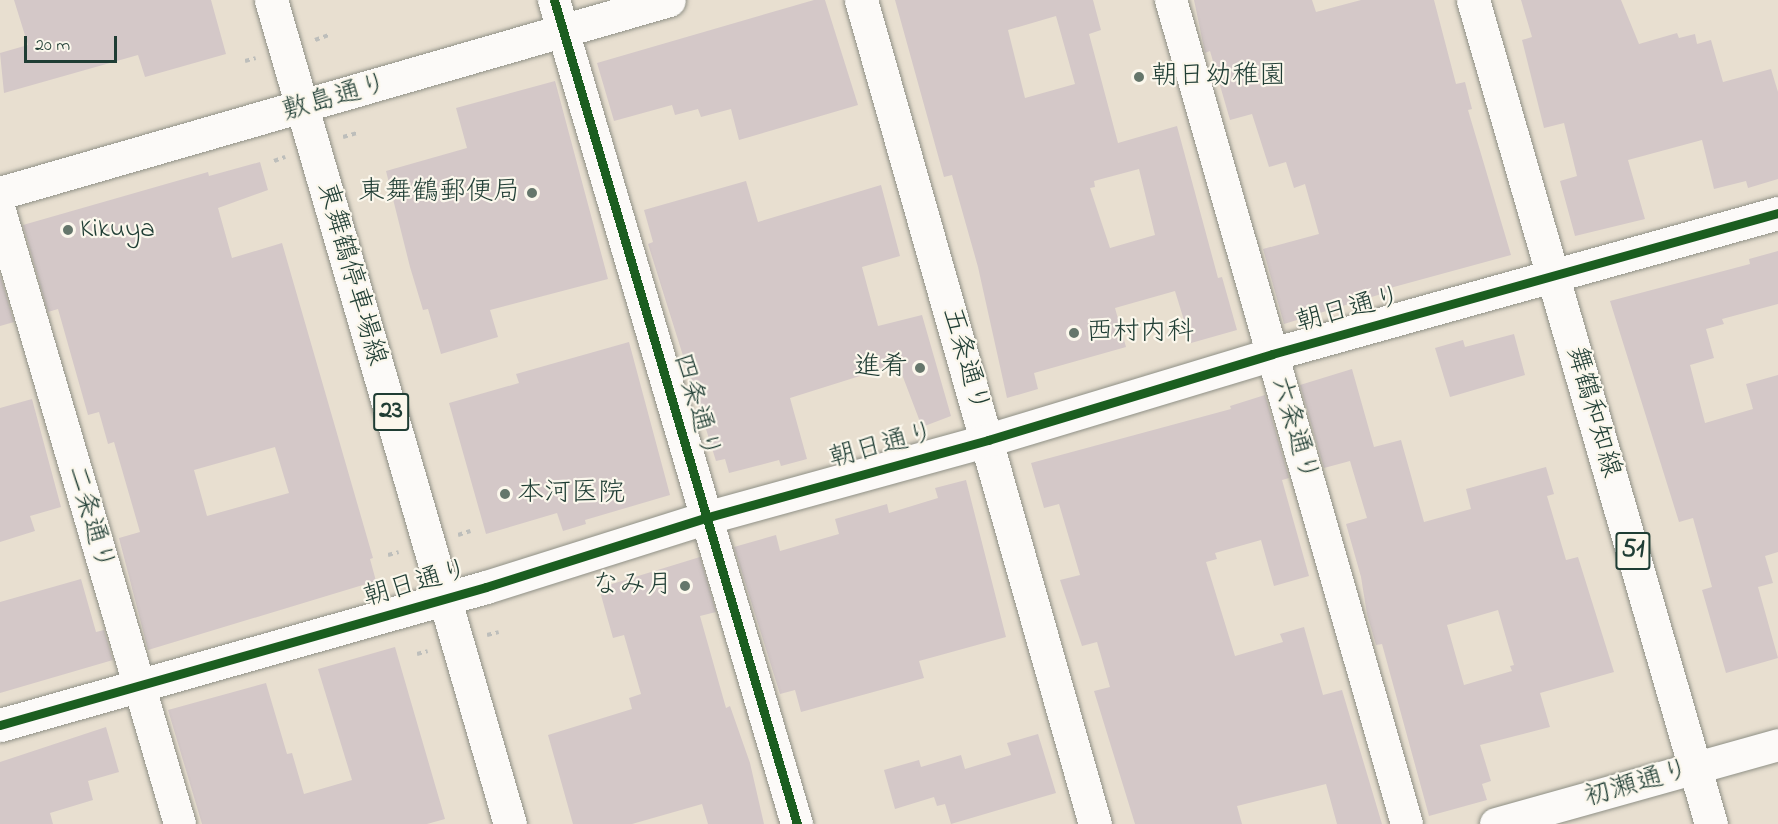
<!DOCTYPE html>
<meta charset="utf-8">
<style>
body{margin:0}
#map{position:relative;width:1778px;height:824px;overflow:hidden;background:#e8dfd0;font-family:"Indie Flower","Klee One",sans-serif}
div>[style]{position:absolute}
.building>*{inset:0;background:#d4c8c8}
.path>*{height:4px;margin-top:-2px;transform-origin:0;background:repeating-linear-gradient(90deg,#bdbebb 0 4.5px,transparent 0 9px)}
.roads{filter:drop-shadow(0 0 2px #8f9086) drop-shadow(0 0 2px #8f9086)}
.minor>*{height:32px;margin:-16px;padding:0 16px;transform-origin:16px;border-radius:16px;background:#fcfaf8}
.tertiary>*{height:33px;margin:-16.5px;padding:0 16.5px;transform-origin:16.5px;border-radius:16.5px;background:#fcfaf8}
.primary>*{height:33px;margin:-16.5px;padding:0 16.5px;transform-origin:16.5px;border-radius:16.5px;background:#fcfaf8}
.cycleway>*{height:9px;margin:-4.5px;padding:0 4.5px;transform-origin:4.5px;border-radius:4.5px;background:#1b5e20}
.dots>*{width:16px;height:16px;translate:-50% -50%;box-sizing:border-box;border:3px solid #fbf7ec;border-radius:50%}
span{translate:-50% -50%;white-space:nowrap;text-align:center;line-height:1.15;-webkit-text-stroke:4.5px #fbf7ec;paint-order:stroke}
.shield-label span{padding:2px 4px;background:#fbf7ec;border:2px solid;border-radius:4px;-webkit-text-stroke-width:0}
.shield-label{font-size:26px;color:#1f3d34;font-weight:700}
.poi-label{font-size:27px;color:#1f3d34}
.left{translate:0 -50%;text-align:left}
.right{translate:-100% -50%;text-align:right}
.street-label{font-size:27px;color:#1f3d34}
.scale{position:absolute;left:24px;top:36px;width:93px;height:27px;box-sizing:border-box;border:3px solid #1f3d34;border-top:0;padding-left:8px;font-size:18px;line-height:21px;white-space:nowrap;color:#1f3d34;-webkit-text-stroke:4px #fbf7ec;paint-order:stroke}
</style>
<div id="map">
<div class="building">
<div style="clip-path:polygon(14px 0,211px 0,226px 54px,145px 77px,138px 55px,4px 93px,0 53px,28px 45px)"></div>
<div style="clip-path:polygon(814px 0,825px 0,858px 105px,739px 140px,731px 109px,701px 117px,698px 109px,675px 115px,672px 105px,614px 121px,597px 63px)"></div>
<div style="clip-path:polygon(evenodd,895px 0,1093px 0,1101px 30px,1089px 34px,1118px 143px,1177px 126px,1218px 278px,1222px 277px,1237px 330px,1191px 343px,1175px 291px,1115px 308px,1126px 347px,1034px 373px,1038px 389px,1007px 398px,978px 267px,952px 175px,944px 177px,895px 0,1056px 16px,1075px 84px,1025px 98px,1008px 30px,1056px 16px,895px 0,1139px 169px,1155px 235px,1110px 248px,1090px 188px,1095px 187px,1094px 181px,1139px 169px)"></div>
<div style="clip-path:polygon(1194px 0,1312px 0,1316px 12px,1361px 0,1434px 0,1456px 84px,1465px 82px,1472px 109px,1468px 110px,1511px 255px,1390px 288px,1391px 291px,1284px 324px,1263px 249px,1319px 234px,1305px 184px,1294px 188px,1286px 162px,1269px 167px,1252px 114px,1230px 120px,1210px 51px,1205px 53px)"></div>
<div style="clip-path:polygon(1521px 0,1621px 0,1639px 44px,1677px 33px,1679px 38px,1695px 34px,1697px 44px,1711px 40px,1723px 82px,1771px 69px,1778px 92px,1778px 179px,1748px 188px,1746px 181px,1714px 189px,1702px 140px,1628px 160px,1645px 219px,1575px 236px,1560px 181px,1577px 176px,1564px 123px,1544px 128px,1522px 40px,1532px 37px)"></div>
<div style="clip-path:polygon(555px 81px,608px 279px,490px 310px,498px 337px,441px 354px,428px 309px,423px 310px,410px 267px,386px 171px,467px 148px,456px 108px)"></div>
<div style="clip-path:polygon(evenodd,260px 162px,268px 190px,218px 208px,232px 258px,282px 243px,373px 558px,370px 559px,376px 581px,148px 650px,119px 538px,140px 532px,114px 442px,108px 444px,99px 412px,88px 415px,58px 309px,48px 312px,23px 225px,208px 172px,209px 176px,260px 162px,275px 447px,289px 493px,207px 516px,194px 470px,275px 447px)"></div>
<div style="clip-path:polygon(746px 181px,758px 222px,881px 185px,900px 256px,862px 267px,878px 326px,922px 315px,951px 416px,922px 427px,898px 364px,790px 398px,807px 459px,781px 466px,779px 460px,729px 473px,725px 459px,716px 461px,648px 244px,653px 242px,644px 210px)"></div>
<div style="clip-path:polygon(1778px 251px,1778px 304px,1722px 319px,1724px 324px,1706px 329px,1714px 358px,1690px 365px,1705px 423px,1753px 409px,1746px 384px,1778px 375px,1778px 552px,1765px 556px,1773px 583px,1758px 587px,1778px 658px,1726px 673px,1702px 590px,1712px 587px,1693px 518px,1679px 522px,1610px 301px,1750px 264px,1749px 259px)"></div>
<div style="clip-path:polygon(0 275px,14px 322px,0 326px)"></div>
<div style="clip-path:polygon(1514px 334px,1525px 375px,1450px 397px,1435px 348px,1463px 340px,1465px 347px)"></div>
<div style="clip-path:polygon(629px 342px,670px 495px,585px 520px,586px 524px,563px 531px,557px 513px,486px 534px,449px 403px,519px 383px,516px 374px)"></div>
<div style="clip-path:polygon(evenodd,1352px 369px,1374px 447px,1401px 440px,1424px 522px,1471px 509px,1466px 489px,1546px 467px,1554px 494px,1547px 496px,1566px 560px,1578px 557px,1614px 672px,1540px 693px,1550px 727px,1480px 745px,1491px 781px,1482px 784px,1487px 800px,1429px 816px,1382px 644px,1376px 645px,1367px 614px,1361px 577px,1346px 524px,1367px 518px,1350px 461px,1324px 468px,1300px 385px,1352px 369px,1498px 610px,1514px 665px,1510px 666px,1512px 671px,1464px 685px,1447px 625px,1498px 610px)"></div>
<div style="clip-path:polygon(1265px 395px,1289px 478px,1282px 480px,1309px 576px,1274px 586px,1261px 540px,1215px 553px,1217px 559px,1206px 562px,1235px 656px,1283px 642px,1280px 634px,1304px 627px,1323px 695px,1342px 690px,1382px 824px,1337px 824px,1326px 784px,1237px 806px,1242px 824px,1135px 824px,1094px 691px,1110px 687px,1097px 642px,1082px 646px,1060px 580px,1080px 575px,1059px 504px,1044px 508px,1031px 463px,1231px 409px,1230px 406px)"></div>
<div style="clip-path:polygon(32px 399px,61px 507px,30px 516px,35px 531px,0 542px,0 408px)"></div>
<div style="clip-path:polygon(966px 480px,1006px 637px,919px 661px,924px 678px,801px 712px,795px 690px,780px 694px,734px 547px,776px 535px,780px 551px,839px 534px,835px 519px,887px 504px,889px 513px,938px 498px,935px 488px)"></div>
<div style="clip-path:polygon(700px 557px,716px 612px,700px 616px,726px 708px,730px 706px,750px 763px,764px 824px,708px 824px,702px 804px,632px 824px,573px 824px,548px 735px,632px 709px,629px 698px,641px 694px,624px 635px,613px 638px,599px 588px)"></div>
<div style="clip-path:polygon(81px 579px,96px 632px,104px 630px,113px 660px,0 693px,0 602px)"></div>
<div style="clip-path:polygon(395px 647px,445px 819px,427px 824px,202px 824px,168px 710px,266px 683px,287px 754px,292px 753px,304px 794px,352px 780px,318px 669px)"></div>
<div style="clip-path:polygon(106px 727px,119px 772px,88px 781px,93px 800px,50px 813px,53px 824px,0 824px,0 762px)"></div>
<div style="clip-path:polygon(1038px 734px,1056px 793px,951px 824px,945px 804px,937px 806px,934px 797px,895px 809px,884px 770px,919px 760px,921px 767px,961px 755px,965px 769px,1011px 755px,1007px 743px)"></div>
</div>
<div class="path">
<div style="left:315px;top:40px;width:15px;rotate:-20deg"></div>
<div style="left:245px;top:61px;width:11px;rotate:-15deg"></div>
<div style="left:343px;top:137px;width:15px;rotate:-16deg"></div>
<div style="left:274px;top:161px;width:12px;rotate:-20deg"></div>
<div style="left:458px;top:535px;width:13px;rotate:-18deg"></div>
<div style="left:388px;top:555px;width:11px;rotate:-15deg"></div>
<div style="left:487px;top:635px;width:12px;rotate:-14deg"></div>
<div style="left:417px;top:654px;width:11px;rotate:-15deg"></div>
</div>
<div class="roads">
<div class="minor">
<div style="left:554px;top:0;width:859px;rotate:73.57deg"></div>
<div style="left:1171px;top:0;width:857px;rotate:74.02deg"></div>
<div style="left:0;top:211px;width:639px;rotate:73.64deg"></div>
<div style="left:1496px;top:824px;width:293px;rotate:-15.6deg"></div>
</div>
<div class="tertiary">
<div style="left:861px;top:0;width:857px;rotate:74.15deg"></div>
<div style="left:0;top:193px;width:696px;rotate:-16.09deg"></div>
<div style="left:0;top:725px;width:505px;rotate:-15.85deg"></div>
<div style="left:486px;top:587px;width:230px;rotate:-17.5deg"></div>
<div style="left:705px;top:518px;width:294px;rotate:-15.4deg"></div>
<div style="left:988px;top:440px;width:297px;rotate:-16.8deg"></div>
<div style="left:1272px;top:354px;width:525px;rotate:-15.57deg"></div>
</div>
<div class="primary">
<div style="left:271px;top:0;width:858px;rotate:73.83deg"></div>
<div style="left:1473px;top:0;width:858px;rotate:73.89deg"></div>
</div>
</div>
<div class="cycleway">
<div style="left:554px;top:0;width:859px;rotate:73.57deg"></div>
<div style="left:0;top:725px;width:505px;rotate:-15.85deg"></div>
<div style="left:486px;top:587px;width:230px;rotate:-17.5deg"></div>
<div style="left:705px;top:518px;width:294px;rotate:-15.4deg"></div>
<div style="left:988px;top:440px;width:297px;rotate:-16.8deg"></div>
<div style="left:1272px;top:354px;width:525px;rotate:-15.57deg"></div>
</div>
<div class="dots">
<div style="left:1139px;top:77px;background:#65766b"></div>
<div style="left:532px;top:193px;background:#65766b"></div>
<div style="left:68px;top:230px;background:#65766b"></div>
<div style="left:1074px;top:333px;background:#65766b"></div>
<div style="left:920px;top:368px;background:#65766b"></div>
<div style="left:505px;top:494px;background:#65766b"></div>
<div style="left:685px;top:586px;background:#65766b"></div>
</div>
<div class="shield-label">
<span style="left:391px;top:412px">23</span>
<span style="left:1633px;top:551px">51</span>
</div>
<div class="poi-label">
<span class="left" style="left:1151px;top:77px">朝日幼稚園</span>
<span class="right" style="left:520px;top:193px">東舞鶴郵便局</span>
<span class="left" style="left:80px;top:230px">Kikuya</span>
<span class="left" style="left:1086px;top:333px">西村内科</span>
<span class="right" style="left:908px;top:368px">進肴</span>
<span class="left" style="left:517px;top:494px">本河医院</span>
<span class="right" style="left:673px;top:586px">なみ月</span>
</div>
<div class="street-label">
<span style="left:335px;top:98px;rotate:-16deg">敷島通り</span>
<span style="left:351px;top:274px;rotate:74deg">東舞鶴停車場線</span>
<span style="left:1349px;top:310px;rotate:-15deg">朝日通り</span>
<span style="left:965px;top:360px;rotate:74deg">五条通り</span>
<span style="left:696px;top:406px;rotate:74deg">四条通り</span>
<span style="left:1593px;top:412px;rotate:74deg">舞鶴和知線</span>
<span style="left:1294px;top:429px;rotate:74deg">六条通り</span>
<span style="left:882px;top:446px;rotate:-15deg">朝日通り</span>
<span style="left:90px;top:518px;rotate:74deg">二条通り</span>
<span style="left:416px;top:584px;rotate:-16deg">朝日通り</span>
<span style="left:1637px;top:784px;rotate:-16deg">初瀬通り</span>
</div>
<div class="scale">20 m</div>
</div>
